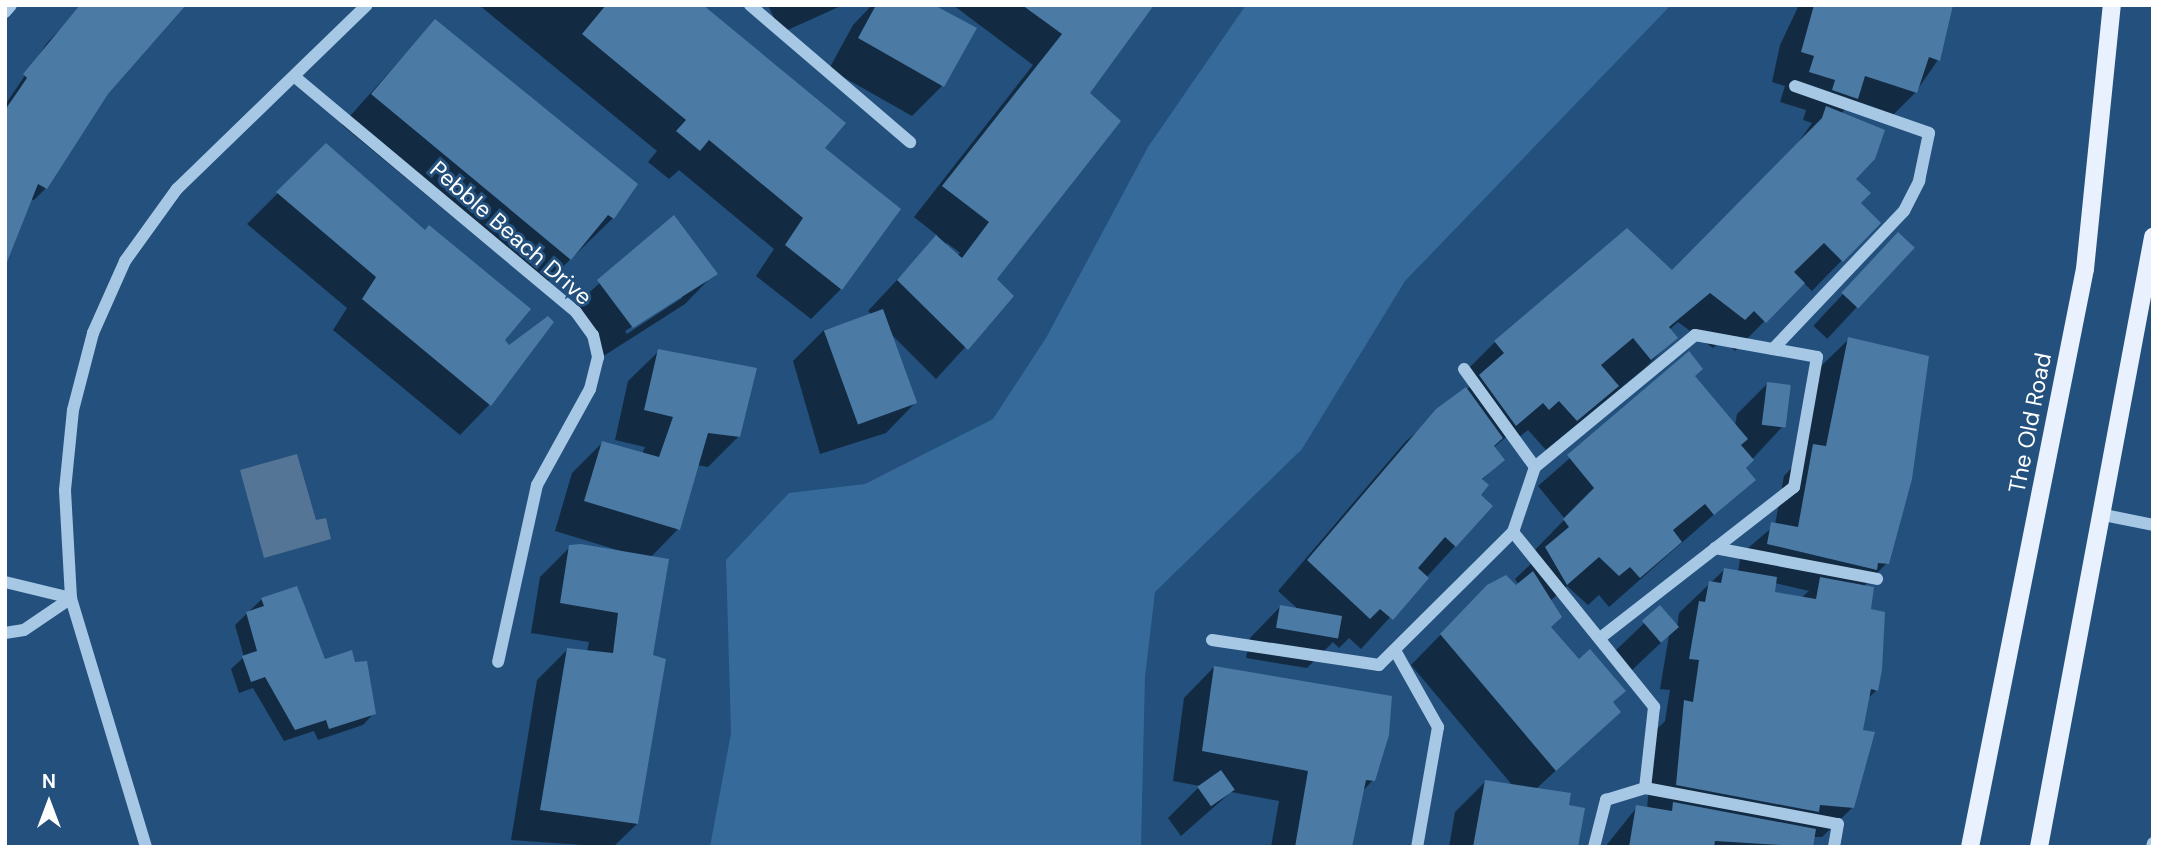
<!DOCTYPE html>
<style>
body{margin:0}
#map{position:relative;width:2158px;height:852px;overflow:hidden;background:#23507c;font-family:"DM Sans",sans-serif}
div>[style]{position:absolute}
.green>*{inset:0;background:#366a9a}
.water>*{inset:0;background:#547595}
.shadow>*{inset:0;background:#0007;transform-origin:0 0}
.building>*{inset:0;background:#4b7aa5;transform-origin:0 0}
.minor>*{height:12px;margin:-6px;padding:0 6px;transform-origin:6px;border-radius:6px;background:#a7c8e5}
.major>*{height:18px;margin:-9px;padding:0 9px;transform-origin:9px;border-radius:9px;background:#e8f1fd}
span{translate:-50% -50%;white-space:nowrap;text-align:center;line-height:1.15;-webkit-text-stroke:6px #23507c;paint-order:stroke}
.street-label{font-size:23px;color:#fff}
.frame{position:absolute;inset:0;border:7px solid #fff;pointer-events:none}
.north{position:absolute;left:14px;top:768px;width:70px;height:70px;-webkit-text-stroke:5px #23507c;paint-order:stroke;rotate:0deg;font-size:19px;font-weight:700;line-height:28px;text-align:center;color:#fff}
.north::after{content:'';display:block;margin:auto;width:24px;height:32px;background:#fff;clip-path:polygon(50% 0,100% 100%,50% 72%,0 100%)}
</style>
<div id="map">
<div class="green">
<div style="clip-path:polygon(1246px 5px,1671px 5px,1405px 281px,1302px 449px,1155px 592px,1145px 677px,1141px 847px,710px 847px,731px 733px,726px 560px,789px 493px,865px 484px,993px 419px,1046px 338px,1148px 147px)"></div>
</div>
<div class="water">
<div style="clip-path:polygon(297px 454px,316px 520px,326px 518px,331px 539px,264px 558px,240px 470px)"></div>
</div>
<div class="shadow">
<div style="clip-path:polygon(83px 5px,106px 94px,46px 188px,34px 200px,25px 199px,5px 185px,5px 105px,47px 43px)"></div>
<div style="clip-path:polygon(479px 5px,701px 5px,841px 289px,811px 319px,756px 276px,774px 249px,679px 170px,669px 179px,648px 162px,657px 151px)"></div>
<div style="clip-path:polygon(768px 5px,843px 5px,781px 33px)"></div>
<div style="clip-path:polygon(872px 5px,975px 29px,942px 86px,912px 116px,829px 69px,853px 25px)"></div>
<div style="clip-path:polygon(evenodd,953px 5px,1152px 5px,1088px 94px,995px 280px,1012px 296px,936px 379px,890px 333px,916px 402px,886px 433px,820px 454px,793px 361px,824px 330px,872px 315px,868px 311px,938px 236px,914px 217px,1033px 65px,953px 5px,947px 243px,960px 253px,957px 256px,945px 246px,947px 243px)"></div>
<div style="clip-path:polygon(1799px 5px,1935px 5px,1938px 60px,1915px 93px,1885px 123px,1845px 109px,1841px 114px,1859px 203px,1878px 223px,1812px 291px,1803px 282px,1735px 351px,1723px 339px,1713px 348px,1678px 322px,1669px 330px,1675px 338px,1645px 368px,1546px 450px,1528px 430px,1518px 438px,1512px 432px,1493px 448px,1503px 459px,1481px 481px,1455px 546px,1361px 649px,1349px 638px,1339px 648px,1333px 642px,1307px 668px,1246px 658px,1250px 638px,1280px 607px,1299px 610px,1278px 591px,1406px 441px,1474px 383px,1465px 372px,1495px 342px,1627px 230px,1672px 272px,1793px 150px,1812px 123px,1803px 120px,1806px 110px,1780px 102px,1785px 86px,1772px 82px,1780px 45px)"></div>
<div style="clip-path:polygon(435px 21px,636px 185px,613px 218px,540px 289px,342px 125px)"></div>
<div style="clip-path:polygon(326px 145px,425px 232px,502px 341px,490px 404px,460px 435px,333px 330px,347px 308px,247px 224px)"></div>
<div style="clip-path:polygon(evenodd,674px 218px,715px 273px,685px 304px,602px 357px,568px 311px,674px 218px,682px 294px,682px 298px,627px 334px,625px 331px,682px 294px)"></div>
<div style="left:1898px;top:235px;width:19px;height:124px;rotate:43deg"></div>
<div style="clip-path:polygon(evenodd,1849px 339px,1887px 563px,1863px 587px,1877px 690px,1867px 699px,1861px 732px,1873px 734px,1853px 807px,1822px 837px,1813px 837px,1812px 847px,1605px 847px,1637px 807px,1647px 809px,1654px 732px,1665px 721px,1670px 690px,1660px 689px,1669px 635px,1630px 672px,1613px 653px,1660px 608px,1677px 627px,1679px 613px,1724px 570px,1738px 572px,1741px 554px,1775px 525px,1784px 476px,1800px 459px,1818px 369px,1849px 339px,1775px 583px,1809px 591px,1801px 598px,1773px 593px,1775px 583px)"></div>
<div style="clip-path:polygon(659px 351px,739px 436px,708px 467px,697px 465px,678px 529px,650px 558px,651px 656px,637px 824px,613px 847px,511px 840px,537px 680px,567px 650px,587px 652px,589px 642px,531px 633px,540px 577px,570px 547px,624px 552px,555px 531px,572px 473px,602px 443px,642px 454px,645px 447px,615px 440px,628px 381px)"></div>
<div style="clip-path:polygon(1689px 354px,1693px 377px,1735px 426px,1737px 414px,1768px 383px,1782px 427px,1744px 468px,1753px 480px,1609px 607px,1599px 595px,1588px 605px,1567px 586px,1550px 601px,1549px 628px,1619px 712px,1536px 789px,1567px 807px,1576px 847px,1449px 847px,1455px 812px,1485px 782px,1513px 786px,1411px 665px,1457px 618px,1519px 585px,1515px 579px,1539px 556px,1534px 551px,1565px 519px,1538px 486px)"></div>
<div style="clip-path:polygon(262px 599px,374px 713px,363px 725px,318px 740px,314px 731px,284px 741px,253px 688px,239px 693px,231px 669px,244px 657px,235px 625px)"></div>
<div style="clip-path:polygon(1214px 667px,1373px 780px,1362px 792px,1350px 847px,1271px 847px,1279px 801px,1231px 792px,1181px 836px,1168px 818px,1200px 786px,1173px 781px,1184px 698px)"></div>
</div>
<div class="building">
<div style="clip-path:polygon(80px 5px,186px 5px,108px 94px,47px 189px,38px 184px,5px 267px,5px 110px,27px 78px,23px 74px)"></div>
<div style="clip-path:polygon(606px 5px,703px 5px,846px 123px,825px 148px,901px 209px,842px 290px,785px 245px,803px 218px,709px 140px,700px 151px,676px 131px,686px 120px,582px 34px)"></div>
<div style="clip-path:polygon(876px 5px,934px 5px,977px 28px,944px 87px,858px 38px)"></div>
<div style="clip-path:polygon(1022px 5px,1154px 5px,1090px 93px,1121px 121px,997px 279px,1014px 296px,968px 350px,897px 280px,936px 235px,962px 258px,989px 222px,942px 186px,1062px 34px)"></div>
<div style="clip-path:polygon(1814px 5px,1953px 5px,1940px 61px,1929px 57px,1917px 93px,1865px 76px,1858px 99px,1832px 90px,1835px 80px,1809px 72px,1814px 56px,1801px 52px)"></div>
<div style="clip-path:polygon(435px 19px,638px 184px,614px 219px,608px 215px,571px 260px,371px 94px)"></div>
<div style="clip-path:polygon(1826px 106px,1885px 130px,1875px 159px,1856px 179px,1871px 193px,1861px 203px,1881px 223px,1843px 262px,1824px 243px,1794px 272px,1805px 283px,1766px 323px,1754px 311px,1745px 320px,1710px 293px,1669px 327px,1678px 338px,1651px 360px,1633px 338px,1601px 365px,1619px 386px,1577px 421px,1559px 401px,1549px 410px,1543px 403px,1516px 426px,1479px 375px,1504px 353px,1494px 341px,1627px 228px,1672px 270px,1822px 118px)"></div>
<div style="clip-path:polygon(326px 143px,425px 230px,429px 225px,531px 309px,505px 340px,509px 345px,548px 316px,554px 322px,491px 406px,362px 299px,376px 277px,276px 192px)"></div>
<div style="clip-path:polygon(674px 215px,718px 274px,633px 328px,597px 280px)"></div>
<div style="left:1898px;top:232px;width:23px;height:83px;rotate:43deg"></div>
<div style="left:883px;top:309px;width:100px;height:63px;rotate:70deg"></div>
<div style="clip-path:polygon(1848px 337px,1929px 356px,1912px 479px,1889px 564px,1878px 563px,1877px 570px,1767px 544px,1771px 522px,1798px 527px,1813px 444px,1826px 446px)"></div>
<div style="clip-path:polygon(658px 349px,757px 368px,740px 437px,708px 433px,680px 530px,584px 501px,602px 441px,659px 457px,673px 417px,644px 410px)"></div>
<div style="clip-path:polygon(1689px 351px,1703px 369px,1695px 376px,1748px 439px,1741px 445px,1754px 460px,1746px 468px,1756px 480px,1714px 515px,1705px 504px,1673px 530px,1682px 542px,1640px 578px,1630px 567px,1619px 576px,1599px 557px,1567px 585px,1545px 547px,1569px 527px,1563px 519px,1594px 488px,1567px 455px)"></div>
<div style="left:1767px;top:382px;width:24px;height:43px;rotate:7deg"></div>
<div style="clip-path:polygon(1466px 387px,1503px 438px,1494px 446px,1505px 460px,1482px 479px,1489px 485px,1481px 495px,1493px 506px,1456px 547px,1445px 537px,1418px 568px,1429px 578px,1393px 620px,1380px 609px,1370px 619px,1307px 560px,1436px 409px)"></div>
<div style="clip-path:polygon(581px 544px,669px 559px,653px 655px,666px 659px,638px 824px,540px 810px,567px 648px,613px 653px,618px 613px,560px 603px,569px 545px)"></div>
<div style="clip-path:polygon(1724px 568px,1777px 577px,1775px 592px,1816px 599px,1820px 577px,1874px 587px,1871px 609px,1885px 612px,1882px 670px,1878px 691px,1871px 689px,1863px 730px,1875px 732px,1854px 808px,1820px 805px,1819px 812px,1676px 785px,1684px 700px,1693px 702px,1699px 660px,1689px 659px,1699px 601px,1705px 602px,1709px 581px,1721px 583px)"></div>
<div style="clip-path:polygon(1533px 571px,1562px 617px,1551px 627px,1579px 659px,1590px 649px,1626px 691px,1613px 702px,1621px 712px,1556px 771px,1440px 634px,1487px 585px,1506px 575px,1516px 585px)"></div>
<div style="clip-path:polygon(297px 586px,325px 659px,352px 650px,355px 662px,367px 661px,376px 714px,329px 729px,326px 720px,295px 730px,265px 677px,251px 682px,242px 656px,257px 651px,246px 612px,264px 606px,261px 598px)"></div>
<div style="left:1280px;top:605px;width:63px;height:23px;rotate:10deg"></div>
<div style="left:1660px;top:605px;width:29px;height:24px;rotate:49deg"></div>
<div style="clip-path:polygon(1214px 666px,1392px 696px,1389px 735px,1375px 781px,1366px 780px,1352px 847px,1295px 847px,1308px 771px,1202px 751px)"></div>
<div style="left:1221px;top:770px;width:24px;height:29px;rotate:55deg"></div>
<div style="clip-path:polygon(1485px 780px,1571px 793px,1569px 805px,1585px 808px,1578px 847px,1473px 847px)"></div>
<div style="clip-path:polygon(1673px 802px,1816px 829px,1813px 847px,1715px 841px,1714px 847px,1629px 847px,1636px 805px,1672px 811px)"></div>
</div>
<div class="minor">
<div style="left:750px;top:5px;width:211px;rotate:40.6deg"></div>
<div style="left:5px;top:12px;width:9px;rotate:-49deg"></div>
<div style="left:295px;top:77px;width:366px;rotate:39.9deg"></div>
<div style="left:576px;top:312px;width:29px;rotate:54deg"></div>
<div style="left:593px;top:335px;width:23px;rotate:77deg"></div>
<div style="left:598px;top:357px;width:33px;rotate:104deg"></div>
<div style="left:590px;top:389px;width:110px;rotate:118.9deg"></div>
<div style="left:537px;top:485px;width:181px;rotate:102.4deg"></div>
<div style="left:1773px;top:349px;width:190px;rotate:-46.5deg"></div>
<div style="left:1904px;top:211px;width:34px;rotate:-63deg"></div>
<div style="left:1919px;top:181px;width:49px;rotate:-78.2deg"></div>
<div style="left:1929px;top:133px;width:142px;rotate:-160.7deg"></div>
<div style="left:1464px;top:369px;width:121px;rotate:54.1deg"></div>
<div style="left:2104px;top:515px;width:50px;rotate:11.5deg"></div>
<div style="left:1513px;top:532px;width:225px;rotate:51.1deg"></div>
<div style="left:1654px;top:707px;width:81px;rotate:96.3deg"></div>
<div style="left:1715px;top:548px;width:165px;rotate:10.8deg"></div>
<div style="left:5px;top:582px;width:68px;rotate:13.6deg"></div>
<div style="left:5px;top:633px;width:19px;rotate:-9deg"></div>
<div style="left:24px;top:630px;width:57px;rotate:-34.2deg"></div>
<div style="left:1212px;top:640px;width:169px;rotate:8.5deg"></div>
<div style="left:1379px;top:665px;width:189px;rotate:-44.8deg"></div>
<div style="left:1513px;top:532px;width:69px;rotate:-71.3deg"></div>
<div style="left:1535px;top:467px;width:207px;rotate:-39.5deg"></div>
<div style="left:1695px;top:335px;width:124px;rotate:10.2deg"></div>
<div style="left:1817px;top:357px;width:132px;rotate:100deg"></div>
<div style="left:1794px;top:487px;width:246px;rotate:142.1deg"></div>
<div style="left:1397px;top:654px;width:84px;rotate:60.7deg"></div>
<div style="left:1438px;top:727px;width:122px;rotate:99.9deg"></div>
<div style="left:146px;top:847px;width:260px;rotate:-106.8deg"></div>
<div style="left:71px;top:598px;width:108px;rotate:-93.2deg"></div>
<div style="left:65px;top:490px;width:80px;rotate:-84.3deg"></div>
<div style="left:73px;top:410px;width:80px;rotate:-75.4deg"></div>
<div style="left:93px;top:333px;width:79px;rotate:-66deg"></div>
<div style="left:125px;top:261px;width:89px;rotate:-54.2deg"></div>
<div style="left:177px;top:189px;width:264px;rotate:-44.1deg"></div>
<div style="left:1594px;top:847px;width:49px;rotate:-75.7deg"></div>
<div style="left:1606px;top:800px;width:41px;rotate:-17.1deg"></div>
<div style="left:1645px;top:788px;width:196px;rotate:10.6deg"></div>
<div style="left:1838px;top:824px;width:23px;rotate:100deg"></div>
<div style="left:2152px;top:847px;width:4px;rotate:-76deg"></div>
</div>
<div class="major">
<div style="left:1970px;top:847px;width:589px;rotate:-78.75deg"></div>
<div style="left:2085px;top:269px;width:265px;rotate:-84.2deg"></div>
<div style="left:2039px;top:847px;width:621px;rotate:-79.41deg"></div>
</div>
<div class="street-label">
<span style="left:511px;top:233px;rotate:41deg">Pebble Beach Drive</span>
<span style="left:2030px;top:423px;rotate:-79deg">The Old Road</span>
</div>
<div class="frame"></div>
<div class="north">N</div>
</div>
